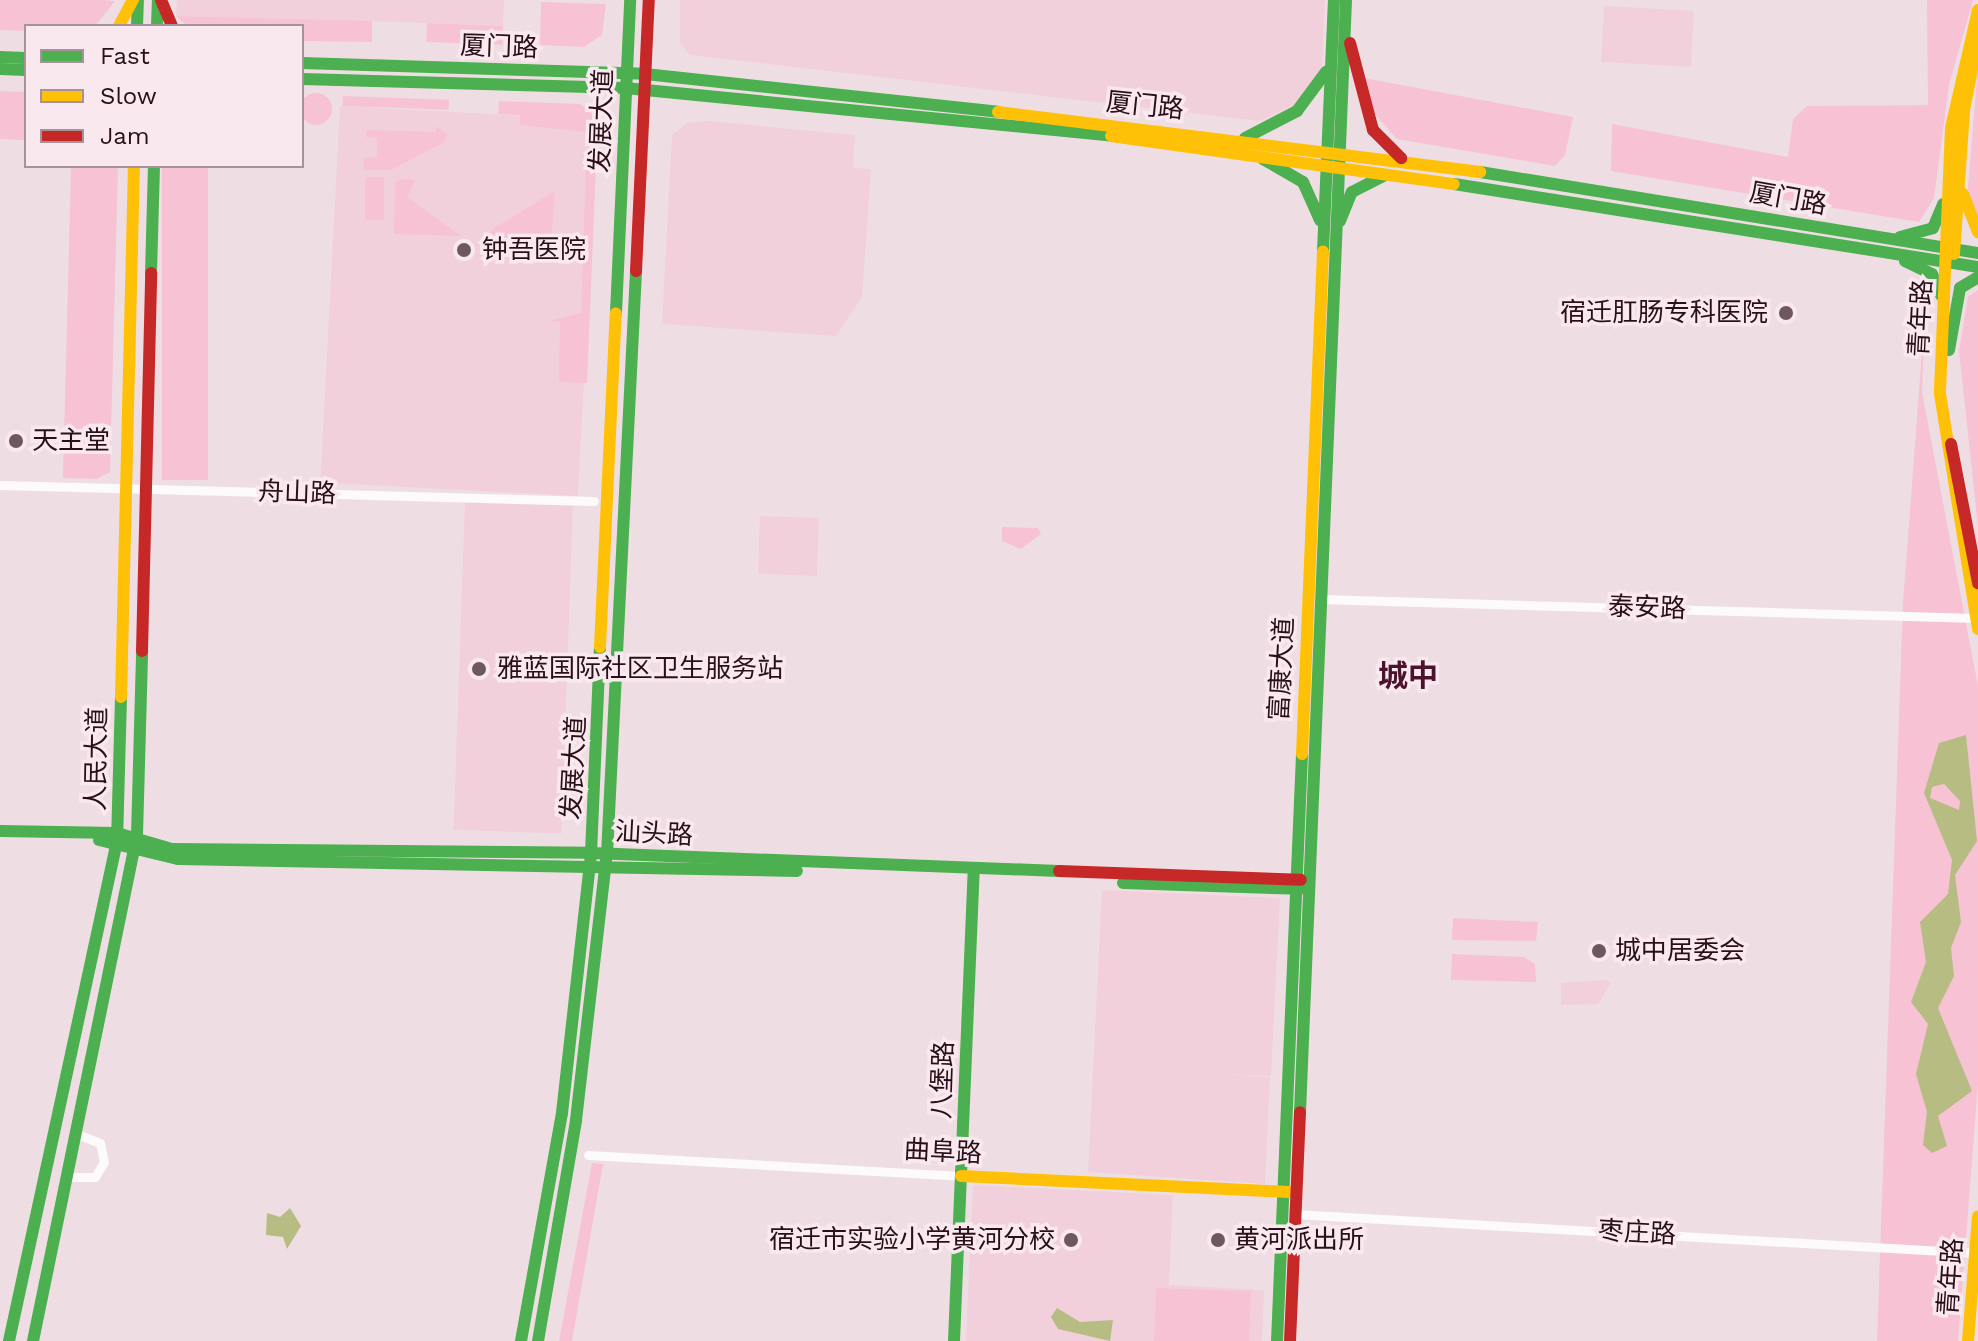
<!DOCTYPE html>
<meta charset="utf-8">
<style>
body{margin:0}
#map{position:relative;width:1978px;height:1341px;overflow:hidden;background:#eedee3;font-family:"Work Sans","Noto Sans SC",sans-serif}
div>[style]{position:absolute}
.built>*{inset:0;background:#f2d0db;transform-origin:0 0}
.green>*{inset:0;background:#f6c2d4;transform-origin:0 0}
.round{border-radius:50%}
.water>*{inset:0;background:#b7bc83}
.street>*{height:9px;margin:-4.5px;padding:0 4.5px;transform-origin:4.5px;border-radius:4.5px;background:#fcfafb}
.fast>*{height:12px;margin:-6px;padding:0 6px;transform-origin:6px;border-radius:6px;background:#4caf50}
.slow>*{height:12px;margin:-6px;padding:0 6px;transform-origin:6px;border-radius:6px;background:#ffc107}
.jam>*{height:12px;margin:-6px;padding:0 6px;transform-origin:6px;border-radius:6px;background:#c62828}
.dots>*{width:22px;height:22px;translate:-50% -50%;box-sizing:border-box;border:4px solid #f9e9ee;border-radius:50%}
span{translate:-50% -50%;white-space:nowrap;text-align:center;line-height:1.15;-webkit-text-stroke:7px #f9e9ee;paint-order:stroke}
.street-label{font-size:26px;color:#290f19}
.poi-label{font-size:26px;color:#290f19}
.left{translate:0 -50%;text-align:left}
.right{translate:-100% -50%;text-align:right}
.quarter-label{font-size:30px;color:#4b132c;font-weight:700}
.legend{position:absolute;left:24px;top:24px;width:280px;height:144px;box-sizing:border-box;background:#f9e9ee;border:2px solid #a69299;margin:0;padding:10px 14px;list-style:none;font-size:24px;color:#290f19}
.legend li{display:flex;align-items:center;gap:16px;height:40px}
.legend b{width:40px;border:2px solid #a69299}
</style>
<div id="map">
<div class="built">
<div style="clip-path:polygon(177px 0,504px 0,503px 25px,176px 16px)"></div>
<div style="clip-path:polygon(680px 0,1325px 0,1322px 67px,1297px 104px,1259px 121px,690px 55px,680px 43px)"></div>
<div style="left:1604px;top:6px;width:90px;height:56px;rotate:3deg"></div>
<div style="left:340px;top:106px;width:258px;height:377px;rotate:3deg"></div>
<div style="clip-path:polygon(708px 121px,855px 135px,853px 168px,871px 169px,862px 297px,836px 336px,662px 324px,672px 135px,687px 123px)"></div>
<div style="left:465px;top:502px;width:108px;height:328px;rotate:2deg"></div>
<div style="left:760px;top:516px;width:59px;height:58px;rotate:2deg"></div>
<div style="clip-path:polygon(1102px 890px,1280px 898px,1271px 1076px,1217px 1074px,1270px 1077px,1265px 1184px,1088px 1172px)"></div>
<div style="clip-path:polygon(1606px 980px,1611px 983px,1598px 1004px,1561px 1005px,1561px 983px)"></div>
<div style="clip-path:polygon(973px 1185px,1173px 1195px,1169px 1285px,1264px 1290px,1262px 1341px,966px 1341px)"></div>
</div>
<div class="green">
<div style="clip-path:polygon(0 0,101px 0,115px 1px,95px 26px,26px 31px,0 30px)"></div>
<div style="clip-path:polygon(1927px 0,1973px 0,1949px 85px,1934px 198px,1919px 222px,1611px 171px,1612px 124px,1788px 157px,1793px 119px,1807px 106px,1928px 105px)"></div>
<div style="clip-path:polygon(541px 2px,606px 4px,602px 35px,584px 47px,540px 45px)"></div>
<div style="clip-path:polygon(176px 16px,372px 21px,372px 42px,302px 41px,302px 26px,187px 26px)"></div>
<div style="left:427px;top:23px;width:76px;height:19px;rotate:2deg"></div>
<div style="clip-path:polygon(1978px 67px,1978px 223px,1967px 198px)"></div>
<div style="clip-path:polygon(1364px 78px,1573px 117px,1565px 155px,1555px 166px,1397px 139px,1373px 112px)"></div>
<div style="left:0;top:91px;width:26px;height:48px;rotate:2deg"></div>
<div class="round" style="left:300px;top:93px;width:32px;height:32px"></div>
<div style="left:343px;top:96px;width:106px;height:10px;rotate:2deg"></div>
<div style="clip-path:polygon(499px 101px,580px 104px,598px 118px,587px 383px,559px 382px,560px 321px,550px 321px,581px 313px,587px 132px,520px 125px,520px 115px,498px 114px)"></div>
<div style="clip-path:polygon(436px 126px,447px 134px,444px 142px,391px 170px,364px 170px,363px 158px,377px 157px,377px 138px,366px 137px,366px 130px,436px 132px)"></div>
<div style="clip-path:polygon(71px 166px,118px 166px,110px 472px,96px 479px,63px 478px)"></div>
<div style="left:162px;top:166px;width:46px;height:314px"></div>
<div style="left:384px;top:177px;width:43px;height:19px;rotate:90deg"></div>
<div style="clip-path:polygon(404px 179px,415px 180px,407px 197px,461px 236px,394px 234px,395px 182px)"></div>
<div style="clip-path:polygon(555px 191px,551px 239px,490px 239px,491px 230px)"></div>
<div style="clip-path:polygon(1978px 290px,1978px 527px,1959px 351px,1968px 297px)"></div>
<div style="clip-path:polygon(1925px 312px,1922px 392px,1978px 686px,1978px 1084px,1958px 1341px,1877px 1341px,1903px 603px)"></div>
<div style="clip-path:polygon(1002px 527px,1038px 528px,1041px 534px,1021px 549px,1002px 541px)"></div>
<div style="clip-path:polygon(1453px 918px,1538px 922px,1536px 941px,1452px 940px)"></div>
<div style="clip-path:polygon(1452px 954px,1524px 957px,1535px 964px,1536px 982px,1451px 980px)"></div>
<div style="clip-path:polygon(592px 1163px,603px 1164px,572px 1341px,559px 1341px)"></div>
<div style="left:1156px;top:1288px;width:95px;height:53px;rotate:2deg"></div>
</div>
<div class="water">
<div style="clip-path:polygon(evenodd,1966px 735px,1977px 841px,1955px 875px,1961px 922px,1951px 948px,1954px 976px,1938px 1008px,1972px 1091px,1938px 1116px,1947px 1146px,1932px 1153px,1923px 1145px,1927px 1112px,1916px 1074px,1928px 1024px,1911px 1002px,1926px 962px,1920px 922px,1948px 894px,1952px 860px,1924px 793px,1939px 743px,1966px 735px,1944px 784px,1960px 801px,1959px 810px,1930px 798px,1932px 787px,1944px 784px)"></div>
<div style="clip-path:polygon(290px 1208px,301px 1226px,287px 1249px,283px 1237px,266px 1235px,267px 1213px,280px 1217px)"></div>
<div style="clip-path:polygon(1057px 1308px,1080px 1322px,1113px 1320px,1110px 1341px,1058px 1329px,1051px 1317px)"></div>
</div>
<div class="street">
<div style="left:0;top:485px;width:594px;rotate:1.54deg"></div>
<div style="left:1319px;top:599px;width:657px;rotate:1.66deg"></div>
<div style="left:588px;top:1155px;width:374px;rotate:3.2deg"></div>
<div style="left:68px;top:1177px;width:27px"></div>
<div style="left:95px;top:1177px;width:17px;rotate:-59deg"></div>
<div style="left:104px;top:1162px;width:19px;rotate:-102deg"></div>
<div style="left:100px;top:1143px;width:25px;rotate:-159deg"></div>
<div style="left:1295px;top:1214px;width:684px;rotate:3.27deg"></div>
</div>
<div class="fast">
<div style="left:137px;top:26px;width:26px;rotate:-88deg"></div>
<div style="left:157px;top:26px;width:25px;rotate:-88deg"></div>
<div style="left:0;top:57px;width:26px;rotate:2deg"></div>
<div style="left:302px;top:63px;width:343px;rotate:1.8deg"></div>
<div style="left:645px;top:74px;width:355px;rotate:6.1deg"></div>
<div style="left:0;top:69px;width:26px;rotate:2deg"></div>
<div style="left:302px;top:79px;width:323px;rotate:1.6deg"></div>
<div style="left:625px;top:88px;width:488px;rotate:5.6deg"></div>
<div style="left:1245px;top:138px;width:59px;rotate:-27.4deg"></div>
<div style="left:1297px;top:111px;width:49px;rotate:-53.4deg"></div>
<div style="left:1263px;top:159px;width:46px;rotate:29.9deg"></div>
<div style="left:1303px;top:182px;width:42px;rotate:65.9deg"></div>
<div style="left:1480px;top:172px;width:505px;rotate:9.24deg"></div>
<div style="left:1454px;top:184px;width:531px;rotate:9deg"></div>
<div style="left:1340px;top:221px;width:31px;rotate:-68deg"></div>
<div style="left:1352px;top:192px;width:37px;rotate:-27deg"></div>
<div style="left:1900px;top:237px;width:34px;rotate:-15deg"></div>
<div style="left:1933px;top:228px;width:26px;rotate:-67deg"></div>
<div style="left:1323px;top:251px;width:251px;rotate:-87.5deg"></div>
<div style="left:1905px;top:261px;width:30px;rotate:26deg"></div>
<div style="left:1932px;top:274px;width:23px;rotate:67deg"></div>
<div style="left:151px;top:273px;width:107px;rotate:-88.4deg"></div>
<div style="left:616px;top:313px;width:313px;rotate:-87.4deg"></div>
<div style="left:1949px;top:350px;width:63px;rotate:-79.9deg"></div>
<div style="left:1960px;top:288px;width:21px;rotate:-31deg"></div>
<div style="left:0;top:831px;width:117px;rotate:1deg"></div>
<div style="left:117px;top:833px;width:57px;rotate:16.2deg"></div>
<div style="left:172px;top:849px;width:419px;rotate:0.5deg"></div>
<div style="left:591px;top:853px;width:468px;rotate:2.2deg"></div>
<div style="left:99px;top:840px;width:81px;rotate:13.5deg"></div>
<div style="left:178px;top:859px;width:619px;rotate:1.11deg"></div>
<div style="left:1123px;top:883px;width:177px;rotate:1.9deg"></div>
<div style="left:1300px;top:1112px;width:1113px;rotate:-87.63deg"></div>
<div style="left:9px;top:1341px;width:512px;rotate:-77.81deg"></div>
<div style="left:117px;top:841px;width:144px;rotate:-88.4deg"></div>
<div style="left:33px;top:1341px;width:517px;rotate:-78.39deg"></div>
<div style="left:137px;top:835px;width:184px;rotate:-88.4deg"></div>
<div style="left:521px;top:1341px;width:232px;rotate:-79.8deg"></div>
<div style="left:562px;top:1113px;width:262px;rotate:-83.6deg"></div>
<div style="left:591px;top:853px;width:206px;rotate:-87.5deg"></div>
<div style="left:538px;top:1341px;width:224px;rotate:-80.2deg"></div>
<div style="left:576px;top:1120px;width:268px;rotate:-83.4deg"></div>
<div style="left:607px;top:854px;width:584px;rotate:-87.15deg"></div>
<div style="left:954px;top:1341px;width:471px;rotate:-87.6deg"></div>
<div style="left:1277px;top:1341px;width:588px;rotate:-87.56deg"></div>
</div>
<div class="slow">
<div style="left:1978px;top:10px;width:121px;rotate:102.9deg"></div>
<div style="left:1951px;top:128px;width:266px;rotate:92.4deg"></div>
<div style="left:1940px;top:394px;width:238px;rotate:80.8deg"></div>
<div style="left:119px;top:26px;width:30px;rotate:-62deg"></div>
<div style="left:998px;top:112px;width:486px;rotate:7.1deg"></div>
<div style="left:1111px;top:136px;width:346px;rotate:8deg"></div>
<div style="left:1963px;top:194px;width:41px;rotate:68.5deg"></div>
<div style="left:1954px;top:254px;width:144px;rotate:-86deg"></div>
<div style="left:1964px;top:110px;width:72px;rotate:-78.8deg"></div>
<div style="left:600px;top:647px;width:334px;rotate:-87.3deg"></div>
<div style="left:121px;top:697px;width:531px;rotate:-88.6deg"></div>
<div style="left:1302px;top:754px;width:503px;rotate:-87.61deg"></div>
<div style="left:961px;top:1176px;width:328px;rotate:2.8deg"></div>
<div style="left:1968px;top:1341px;width:125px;rotate:-85.4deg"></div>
</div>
<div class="jam">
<div style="left:161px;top:0;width:28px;rotate:67deg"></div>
<div style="left:1350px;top:43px;width:90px;rotate:75.2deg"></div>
<div style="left:1373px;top:130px;width:40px;rotate:45deg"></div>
<div style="left:636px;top:271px;width:271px;rotate:-87.3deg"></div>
<div style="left:1951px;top:444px;width:142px;rotate:79deg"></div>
<div style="left:142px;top:651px;width:378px;rotate:-88.6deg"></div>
<div style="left:1059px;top:871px;width:242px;rotate:2.1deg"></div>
<div style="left:1290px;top:1341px;width:229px;rotate:-87.5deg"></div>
</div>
<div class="dots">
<div style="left:464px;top:250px;background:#6e5760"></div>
<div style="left:1786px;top:313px;background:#6e5760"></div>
<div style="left:16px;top:441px;background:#6e5760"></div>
<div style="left:479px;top:669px;background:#6e5760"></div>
<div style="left:1599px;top:951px;background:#6e5760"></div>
<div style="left:1071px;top:1240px;background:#6e5760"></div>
<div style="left:1218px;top:1240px;background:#6e5760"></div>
</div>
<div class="street-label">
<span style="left:499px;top:47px;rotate:2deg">厦门路</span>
<span style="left:1145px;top:106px;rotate:6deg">厦门路</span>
<span style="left:602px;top:121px;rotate:-88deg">发展大道</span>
<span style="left:1788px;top:199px;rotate:10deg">厦门路</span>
<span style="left:1921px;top:318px;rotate:-87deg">青年路</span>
<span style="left:297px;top:493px;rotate:2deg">舟山路</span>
<span style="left:1647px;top:608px;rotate:2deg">泰安路</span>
<span style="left:1282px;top:669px;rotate:-87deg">富康大道</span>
<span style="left:97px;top:759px;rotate:-89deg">人民大道</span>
<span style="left:574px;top:768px;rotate:-87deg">发展大道</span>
<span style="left:654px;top:834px;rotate:3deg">汕头路</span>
<span style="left:943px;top:1080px;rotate:-88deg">八堡路</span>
<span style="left:943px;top:1152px;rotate:3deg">曲阜路</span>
<span style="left:1637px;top:1233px;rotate:3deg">枣庄路</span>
<span style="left:1951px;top:1277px;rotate:-86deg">青年路</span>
</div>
<div class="poi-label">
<span class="left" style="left:482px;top:250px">钟吾医院</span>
<span class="right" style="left:1768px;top:313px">宿迁肛肠专科医院</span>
<span class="left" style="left:32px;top:441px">天主堂</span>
<span class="left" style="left:497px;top:669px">雅蓝国际社区卫生服务站</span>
<span class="left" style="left:1615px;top:951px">城中居委会</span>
<span class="right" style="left:1055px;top:1240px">宿迁市实验小学黄河分校</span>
<span class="left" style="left:1234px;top:1240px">黄河派出所</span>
</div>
<div class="quarter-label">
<span style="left:1408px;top:676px">城中</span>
</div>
<ul class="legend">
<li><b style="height:10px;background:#4caf50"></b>Fast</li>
<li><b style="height:10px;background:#ffc107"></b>Slow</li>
<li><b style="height:10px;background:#c62828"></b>Jam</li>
</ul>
</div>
